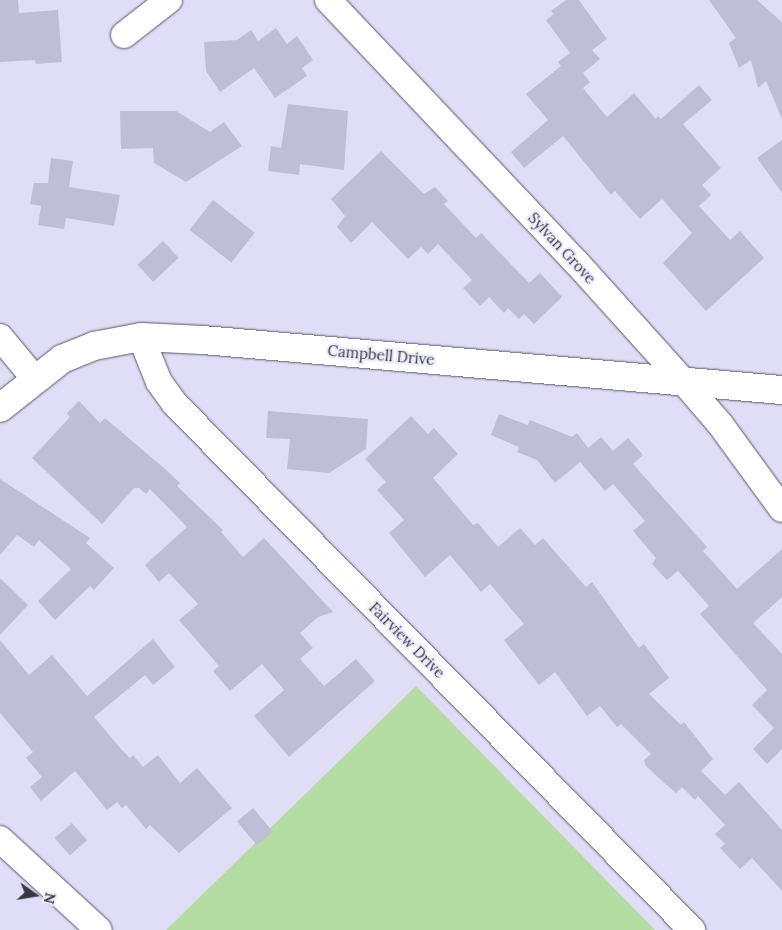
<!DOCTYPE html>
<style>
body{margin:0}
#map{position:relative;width:782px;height:930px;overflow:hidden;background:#e0ddf7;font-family:Lora,serif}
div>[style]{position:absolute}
.green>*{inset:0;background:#b4dca3}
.building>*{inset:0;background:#c0bed7;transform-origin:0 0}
.roads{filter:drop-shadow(0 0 1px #59566c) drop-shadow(0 0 1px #59566c)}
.street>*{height:26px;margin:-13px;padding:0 13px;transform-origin:13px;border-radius:13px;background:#fff}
.secondary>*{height:28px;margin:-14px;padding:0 14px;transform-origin:14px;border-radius:14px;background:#fff}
span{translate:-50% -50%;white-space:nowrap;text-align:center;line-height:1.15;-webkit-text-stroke:4.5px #edecfb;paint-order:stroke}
.street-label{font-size:15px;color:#383741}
.north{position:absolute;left:10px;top:870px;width:50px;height:50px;-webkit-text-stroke:4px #edecfb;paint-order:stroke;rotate:103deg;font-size:14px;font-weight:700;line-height:20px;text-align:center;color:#383741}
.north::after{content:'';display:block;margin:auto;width:18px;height:22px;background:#383741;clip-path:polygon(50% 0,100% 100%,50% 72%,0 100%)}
</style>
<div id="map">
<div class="green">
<div style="clip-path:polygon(416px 686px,655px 930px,166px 930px)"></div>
</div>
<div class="building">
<div style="clip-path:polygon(0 0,18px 0,19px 13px,58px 10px,62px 62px,36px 64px,35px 60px,0 62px)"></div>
<div style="clip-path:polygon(566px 0,579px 0,607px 39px,592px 50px,600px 59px,583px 73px,590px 82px,583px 88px,607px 117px,634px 93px,656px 119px,658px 116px,661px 119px,699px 85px,712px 100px,683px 124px,721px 168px,702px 185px,711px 195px,699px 206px,730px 240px,740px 231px,764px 258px,706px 311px,663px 263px,692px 233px,662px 199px,640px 219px,615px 191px,611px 195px,563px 136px,524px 168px,511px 152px,548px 120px,526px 94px,561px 66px,558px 62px,570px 53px,546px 20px,554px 14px,551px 11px)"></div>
<div style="clip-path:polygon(709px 0,757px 0,782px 22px,782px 119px,766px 81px,758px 88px,751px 60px,739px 68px,729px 43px,736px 38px)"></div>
<div style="clip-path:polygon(276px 28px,287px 44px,297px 36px,313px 60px,302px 68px,307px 76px,275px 98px,254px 68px,220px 92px,206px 71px,204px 42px,237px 40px,251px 30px,258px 41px)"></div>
<div style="clip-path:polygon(288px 104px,348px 111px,344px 170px,300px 164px,299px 175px,268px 171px,271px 146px,281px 148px)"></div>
<div style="clip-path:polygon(120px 111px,176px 111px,210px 132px,224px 122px,242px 146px,186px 182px,154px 163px,153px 148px,121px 149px)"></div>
<div style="clip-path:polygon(782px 140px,782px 193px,757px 158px)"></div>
<div style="clip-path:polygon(381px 151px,424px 194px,435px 187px,448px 201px,444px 204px,476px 238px,481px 233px,529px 283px,540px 273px,562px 297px,534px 324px,524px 314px,519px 319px,508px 308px,504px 313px,489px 297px,480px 306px,463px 288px,472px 280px,438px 244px,428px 254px,421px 247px,408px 259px,372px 222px,351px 243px,337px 227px,345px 216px,331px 199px)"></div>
<div style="clip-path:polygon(51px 158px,73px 161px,69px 187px,120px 195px,114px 226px,66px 218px,64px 229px,38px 225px,41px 206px,30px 204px,34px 183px,48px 183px)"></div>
<div style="left:213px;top:200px;width:53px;height:38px;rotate:38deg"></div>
<div style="left:163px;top:241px;width:23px;height:35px;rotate:47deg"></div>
<div style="clip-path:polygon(79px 401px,100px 423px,105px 418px,165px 469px,180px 483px,177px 486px,223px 530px,221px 532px,243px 557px,264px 538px,333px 612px,318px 617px,300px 633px,313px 648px,300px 659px,324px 686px,356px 659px,375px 681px,289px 757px,254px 716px,284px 690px,262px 664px,230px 691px,213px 671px,219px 666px,179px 620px,198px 604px,169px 573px,159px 582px,145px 565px,187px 527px,150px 489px,146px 494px,139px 488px,134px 488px,102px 524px,32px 458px,70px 417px,67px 413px)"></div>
<div style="clip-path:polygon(268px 411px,368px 419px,366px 449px,329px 473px,287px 469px,290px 439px,266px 438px)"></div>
<div style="clip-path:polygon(499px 414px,528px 425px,530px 420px,572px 437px,577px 433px,588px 448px,601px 437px,613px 451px,628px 438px,643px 455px,633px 464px,707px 547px,703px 551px,737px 589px,782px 549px,782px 597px,753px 623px,782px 654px,782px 749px,767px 764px,753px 749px,774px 728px,752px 705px,767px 690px,700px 614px,709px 606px,678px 571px,667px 580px,652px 564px,656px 558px,633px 531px,645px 521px,613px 484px,605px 491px,580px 462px,555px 483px,537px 460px,517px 452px,519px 447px,491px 435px)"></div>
<div style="clip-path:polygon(411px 416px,428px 434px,434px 428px,458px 454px,433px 478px,473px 525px,478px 523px,498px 547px,520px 528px,535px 545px,543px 538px,586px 587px,592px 582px,639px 648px,644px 644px,669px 678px,649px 694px,681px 725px,684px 722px,713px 759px,701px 771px,725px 795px,739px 782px,782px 830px,782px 891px,752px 858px,740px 869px,720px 848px,725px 844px,715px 834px,725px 825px,698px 796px,695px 800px,682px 787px,676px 793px,663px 782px,646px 766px,644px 760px,651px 754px,621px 724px,617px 727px,600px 706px,587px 716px,555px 672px,539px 685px,504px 640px,524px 624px,490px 584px,481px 592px,450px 555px,425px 577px,389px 533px,404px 520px,377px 490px,386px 482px,365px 459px)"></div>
<div style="clip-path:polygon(0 479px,90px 538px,86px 543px,114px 568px,94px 590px,90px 586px,55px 620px,38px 601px,71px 569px,39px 540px,34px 547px,17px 535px,0 555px)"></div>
<div style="clip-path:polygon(0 578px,28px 605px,0 635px)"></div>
<div style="clip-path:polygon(153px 639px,175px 667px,153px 685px,145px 675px,94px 717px,121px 749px,130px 758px,133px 755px,143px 767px,158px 755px,180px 783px,197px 768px,232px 808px,179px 853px,150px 825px,146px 829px,126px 805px,122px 808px,117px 802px,107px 810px,75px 771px,41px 801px,30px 787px,42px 777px,26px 758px,33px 752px,0 713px,0 640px,29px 675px,52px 655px,87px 696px)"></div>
<div style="left:253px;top:808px;width:31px;height:21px;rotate:50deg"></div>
<div style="left:72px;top:823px;width:23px;height:23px;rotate:49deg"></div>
</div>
<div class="roads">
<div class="street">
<div style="left:328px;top:0;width:361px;rotate:46.6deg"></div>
<div style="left:576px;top:262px;width:160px;rotate:48deg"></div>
<div style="left:683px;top:381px;width:57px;rotate:49.3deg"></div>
<div style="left:720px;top:424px;width:105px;rotate:53.9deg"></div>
<div style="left:124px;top:35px;width:57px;rotate:-37.9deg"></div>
<div style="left:0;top:337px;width:55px;rotate:50.2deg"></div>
<div style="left:141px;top:337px;width:48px;rotate:68.2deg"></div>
<div style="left:159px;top:382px;width:27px;rotate:54deg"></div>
<div style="left:175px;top:404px;width:738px;rotate:45.49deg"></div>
<div style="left:0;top:839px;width:134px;rotate:42.6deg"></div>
</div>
<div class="secondary">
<div style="left:0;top:408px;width:79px;rotate:-38.3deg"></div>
<div style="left:62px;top:359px;width:35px;rotate:-22deg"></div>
<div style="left:94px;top:346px;width:48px;rotate:-10.8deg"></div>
<div style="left:141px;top:337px;width:62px;rotate:2.8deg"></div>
<div style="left:203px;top:340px;width:581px;rotate:4.94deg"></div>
</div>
</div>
<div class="street-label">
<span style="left:562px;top:248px;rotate:47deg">Sylvan Grove</span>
<span style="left:381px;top:355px;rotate:5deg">Campbell Drive</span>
<span style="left:407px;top:640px;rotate:45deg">Fairview Drive</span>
</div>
<div class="north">N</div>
</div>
